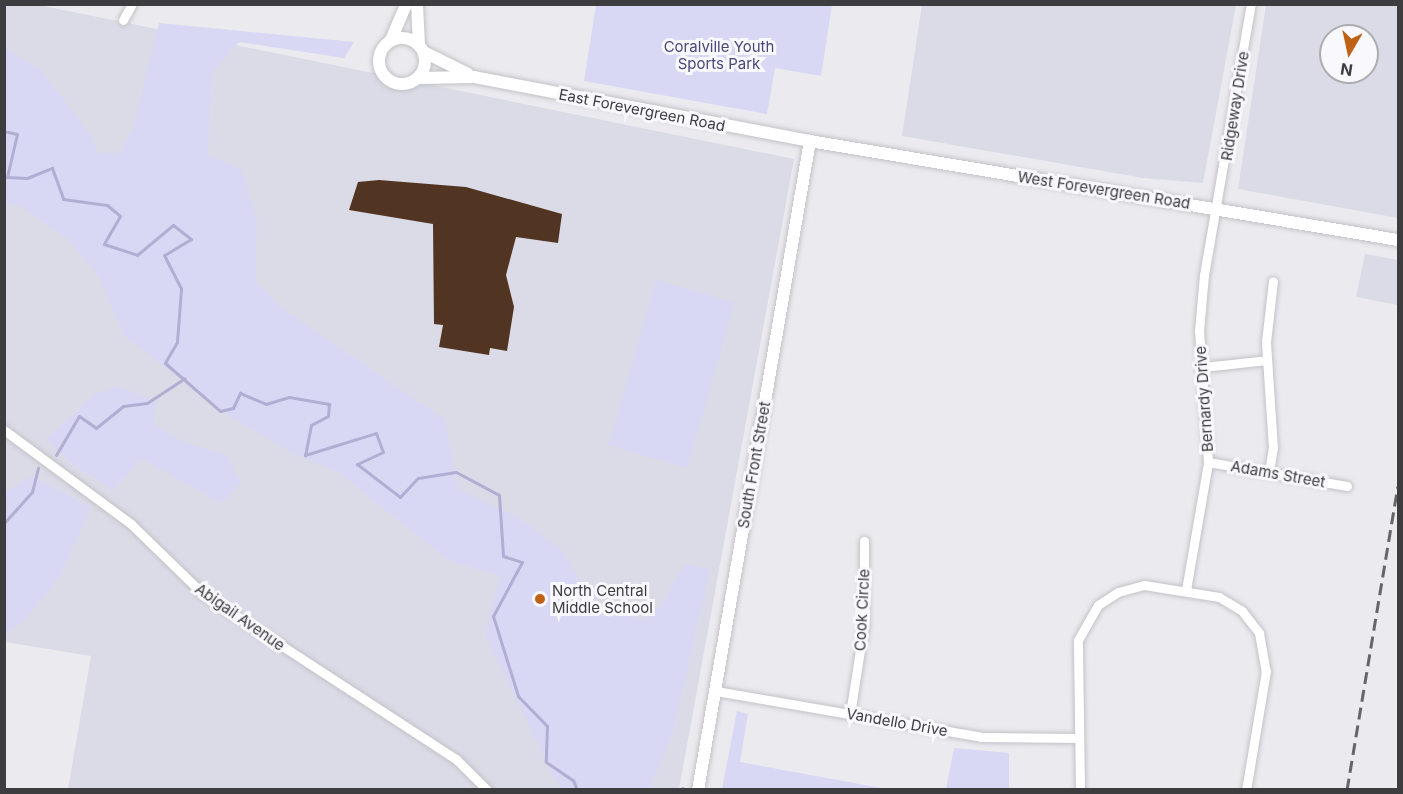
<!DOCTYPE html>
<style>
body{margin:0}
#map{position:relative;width:1403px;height:794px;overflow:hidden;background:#eaeaef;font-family:Inter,sans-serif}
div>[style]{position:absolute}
.built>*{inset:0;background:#dbdbe7}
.green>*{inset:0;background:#d8d8f4;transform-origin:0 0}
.stream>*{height:3px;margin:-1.5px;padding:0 1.5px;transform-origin:1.5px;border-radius:1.5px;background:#b0afd3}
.building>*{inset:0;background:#513421}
.roads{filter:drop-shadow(0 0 2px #c2c2c7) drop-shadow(0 0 2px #c2c2c7)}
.minor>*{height:9px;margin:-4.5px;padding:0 4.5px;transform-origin:4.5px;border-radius:4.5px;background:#fff}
.tertiary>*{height:12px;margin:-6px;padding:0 6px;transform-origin:6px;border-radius:6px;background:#fff}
.tertiary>.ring{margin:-6px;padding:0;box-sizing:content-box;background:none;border:12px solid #fff;border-radius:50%}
.rail>*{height:3px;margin-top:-1.5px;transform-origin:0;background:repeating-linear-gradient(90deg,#666669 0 12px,transparent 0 18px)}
.dots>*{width:16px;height:16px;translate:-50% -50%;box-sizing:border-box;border:3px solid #f8f8fd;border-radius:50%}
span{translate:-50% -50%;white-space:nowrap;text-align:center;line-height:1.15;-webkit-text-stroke:6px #f8f8fd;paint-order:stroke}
.park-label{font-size:15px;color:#4c477a}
.street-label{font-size:15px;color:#3d3d3f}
.poi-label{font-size:15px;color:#3d3d3f}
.left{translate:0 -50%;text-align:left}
.frame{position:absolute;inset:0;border:6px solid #3d3d3f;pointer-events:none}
.north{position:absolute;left:1319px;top:24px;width:60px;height:60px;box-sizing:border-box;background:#f8f8fd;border:2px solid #adadb1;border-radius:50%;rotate:189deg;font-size:16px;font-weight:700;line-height:24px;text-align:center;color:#3d3d3f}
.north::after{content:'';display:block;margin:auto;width:21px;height:27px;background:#bf6117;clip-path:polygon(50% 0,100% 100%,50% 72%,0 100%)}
</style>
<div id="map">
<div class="built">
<div style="clip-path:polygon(5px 5px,39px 5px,794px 159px,679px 789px,68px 789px,91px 656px,5px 642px)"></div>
<div style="clip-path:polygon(922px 5px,1236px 5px,1203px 183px,1143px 178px,902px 136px)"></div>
<div style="clip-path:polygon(evenodd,1266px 5px,1398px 5px,1398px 218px,1238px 189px,1266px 5px,1331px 36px,1367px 36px,1367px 72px,1331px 72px,1331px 36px)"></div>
<div style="clip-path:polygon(1365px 254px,1398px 260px,1398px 305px,1356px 297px)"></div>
</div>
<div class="green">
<div style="clip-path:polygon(596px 5px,832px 5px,821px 76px,775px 68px,767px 114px,584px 81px)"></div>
<div style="clip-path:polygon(159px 23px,354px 42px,344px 58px,239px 42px,212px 73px,208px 155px,242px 170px,257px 222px,255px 281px,282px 308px,445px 420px,458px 488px,521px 519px,563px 551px,593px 604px,643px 620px,662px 605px,685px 563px,710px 570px,673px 732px,652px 783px,654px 789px,560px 789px,485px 635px,500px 576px,449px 561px,339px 473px,292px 453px,229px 416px,124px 336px,99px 277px,69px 240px,21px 207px,5px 202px,5px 48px,41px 70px,90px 134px,98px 153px,119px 153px,133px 130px)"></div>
<div style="left:656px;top:280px;width:82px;height:172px;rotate:16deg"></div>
<div style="clip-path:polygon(117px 386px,157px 401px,154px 424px,183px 442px,228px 456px,241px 483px,221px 503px,142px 459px,113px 490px,72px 464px,46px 439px,94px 395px)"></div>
<div style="clip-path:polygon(31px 476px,91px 507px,60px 577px,25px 619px,5px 634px,5px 492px)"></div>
<div style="clip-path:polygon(737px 711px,748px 714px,740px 762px,886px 789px,722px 789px)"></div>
<div style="clip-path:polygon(954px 748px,1009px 753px,1009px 789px,946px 789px)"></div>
</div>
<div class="stream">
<div style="left:4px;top:131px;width:13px;rotate:13deg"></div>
<div style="left:17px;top:134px;width:44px;rotate:103.1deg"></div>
<div style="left:7px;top:177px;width:20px;rotate:3deg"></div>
<div style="left:27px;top:178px;width:27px;rotate:-22deg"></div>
<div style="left:52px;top:168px;width:33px;rotate:70deg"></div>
<div style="left:63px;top:199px;width:44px;rotate:7.8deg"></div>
<div style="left:107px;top:205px;width:17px;rotate:40deg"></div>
<div style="left:120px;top:216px;width:32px;rotate:120deg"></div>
<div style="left:104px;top:244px;width:35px;rotate:18deg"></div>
<div style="left:137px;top:255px;width:47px;rotate:-39.8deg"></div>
<div style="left:173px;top:225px;width:23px;rotate:38deg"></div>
<div style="left:191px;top:239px;width:31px;rotate:149deg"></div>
<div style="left:164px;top:255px;width:38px;rotate:63deg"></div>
<div style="left:181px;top:289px;width:53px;rotate:94.3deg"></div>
<div style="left:177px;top:342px;width:24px;rotate:120deg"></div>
<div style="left:165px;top:363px;width:73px;rotate:41.1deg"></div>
<div style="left:220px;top:411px;width:13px;rotate:-13deg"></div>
<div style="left:233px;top:408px;width:17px;rotate:-65deg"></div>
<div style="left:240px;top:393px;width:28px;rotate:23deg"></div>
<div style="left:266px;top:404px;width:24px;rotate:-17deg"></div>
<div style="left:289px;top:397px;width:41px;rotate:9.9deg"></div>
<div style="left:329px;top:404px;width:12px;rotate:95deg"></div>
<div style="left:328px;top:416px;width:19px;rotate:152deg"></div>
<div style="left:311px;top:425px;width:31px;rotate:101deg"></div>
<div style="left:305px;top:455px;width:74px;rotate:-17.2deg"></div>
<div style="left:376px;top:433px;width:20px;rotate:70deg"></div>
<div style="left:383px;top:452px;width:29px;rotate:155deg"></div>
<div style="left:357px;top:464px;width:54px;rotate:37.5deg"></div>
<div style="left:400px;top:497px;width:26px;rotate:-47deg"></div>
<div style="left:418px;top:478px;width:38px;rotate:-9deg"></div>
<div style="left:456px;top:472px;width:49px;rotate:28.1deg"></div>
<div style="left:499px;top:495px;width:61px;rotate:86.2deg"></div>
<div style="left:503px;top:556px;width:20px;rotate:18deg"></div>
<div style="left:522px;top:562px;width:61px;rotate:118.2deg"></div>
<div style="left:493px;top:616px;width:84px;rotate:72.6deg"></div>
<div style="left:518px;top:696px;width:42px;rotate:46deg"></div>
<div style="left:547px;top:726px;width:36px;rotate:92deg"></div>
<div style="left:546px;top:762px;width:32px;rotate:34deg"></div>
<div style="left:573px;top:780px;width:11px;rotate:68deg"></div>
<div style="left:56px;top:455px;width:45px;rotate:-59.5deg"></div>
<div style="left:79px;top:416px;width:21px;rotate:35deg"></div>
<div style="left:96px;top:428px;width:35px;rotate:-39deg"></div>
<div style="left:123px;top:406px;width:24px;rotate:-7deg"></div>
<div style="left:147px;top:403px;width:45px;rotate:-33.3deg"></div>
<div style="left:4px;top:523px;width:42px;rotate:-47.9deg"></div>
<div style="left:32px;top:492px;width:25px;rotate:-76deg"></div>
<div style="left:678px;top:790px;width:5px;rotate:-22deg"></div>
</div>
<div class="building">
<div style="clip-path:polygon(379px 180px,466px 187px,562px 214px,558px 243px,516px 237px,506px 275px,514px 307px,507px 351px,490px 348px,489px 355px,439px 347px,443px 325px,434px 324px,433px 224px,349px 210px,358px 182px)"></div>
</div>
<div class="roads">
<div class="minor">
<div style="left:123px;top:20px;width:18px;rotate:-61deg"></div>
<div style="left:1203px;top:367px;width:64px;rotate:-6.2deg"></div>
<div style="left:4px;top:430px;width:158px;rotate:36.5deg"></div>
<div style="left:131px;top:524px;width:102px;rotate:44.2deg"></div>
<div style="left:204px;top:595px;width:301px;rotate:33.1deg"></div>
<div style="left:456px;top:759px;width:44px;rotate:45deg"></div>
<div style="left:1208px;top:462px;width:141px;rotate:9.8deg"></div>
<div style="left:1269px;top:472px;width:24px;rotate:-81deg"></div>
<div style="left:1273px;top:448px;width:106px;rotate:-93.8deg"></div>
<div style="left:1266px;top:342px;width:61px;rotate:-83.5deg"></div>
<div style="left:1186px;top:590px;width:130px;rotate:-80.2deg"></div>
<div style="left:1208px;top:462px;width:131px;rotate:-93.9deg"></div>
<div style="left:1199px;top:331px;width:56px;rotate:-84.9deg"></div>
<div style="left:1204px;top:275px;width:275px;rotate:-80.2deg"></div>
<div style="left:716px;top:691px;width:269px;rotate:9.8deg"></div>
<div style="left:981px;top:737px;width:98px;rotate:0.6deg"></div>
<div style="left:850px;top:714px;width:90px;rotate:-81.1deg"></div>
<div style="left:864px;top:625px;width:84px;rotate:-90deg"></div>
<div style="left:1080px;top:790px;width:150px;rotate:-90.8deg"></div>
<div style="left:1078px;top:640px;width:40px;rotate:-60.3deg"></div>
<div style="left:1098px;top:605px;width:24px;rotate:-33deg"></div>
<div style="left:1118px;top:592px;width:27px;rotate:-15deg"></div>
<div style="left:1144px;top:585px;width:76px;rotate:9.1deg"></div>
<div style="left:1219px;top:597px;width:27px;rotate:31deg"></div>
<div style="left:1242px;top:611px;width:28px;rotate:52deg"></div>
<div style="left:1259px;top:633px;width:39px;rotate:80deg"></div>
<div style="left:1266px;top:671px;width:121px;rotate:99.5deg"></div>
</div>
<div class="tertiary">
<div style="left:417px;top:4px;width:41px;rotate:87.2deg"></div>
<div class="ring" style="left:379px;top:38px;width:34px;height:34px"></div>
<div style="left:391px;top:40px;width:39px;rotate:-67deg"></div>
<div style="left:424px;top:52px;width:49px;rotate:26.6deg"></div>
<div style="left:418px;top:78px;width:56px;rotate:-1deg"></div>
<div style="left:474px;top:77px;width:342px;rotate:10.8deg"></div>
<div style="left:810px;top:141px;width:596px;rotate:9.56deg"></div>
<div style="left:698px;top:790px;width:659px;rotate:-80.21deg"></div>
</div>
</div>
<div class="rail">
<div style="left:1347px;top:790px;width:308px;rotate:-80.5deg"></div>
</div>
<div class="dots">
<div style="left:540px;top:599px;background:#bf6117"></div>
</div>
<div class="park-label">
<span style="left:719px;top:55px">Coralville Youth<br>Sports Park</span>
</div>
<div class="street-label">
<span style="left:1235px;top:106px;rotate:-81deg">Ridgeway Drive</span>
<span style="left:642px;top:110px;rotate:11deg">East Forevergreen Road</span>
<span style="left:1104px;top:190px;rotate:9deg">West Forevergreen Road</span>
<span style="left:1204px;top:399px;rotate:-94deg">Bernardy Drive</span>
<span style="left:754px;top:465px;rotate:-80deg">South Front Street</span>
<span style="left:1278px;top:474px;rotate:10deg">Adams Street</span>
<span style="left:862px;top:610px;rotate:-87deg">Cook Circle</span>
<span style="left:240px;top:617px;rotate:35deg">Abigail Avenue</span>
<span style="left:897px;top:722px;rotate:10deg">Vandello Drive</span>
</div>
<div class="poi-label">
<span class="left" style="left:552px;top:599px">North Central<br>Middle School</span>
</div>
<div class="frame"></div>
<div class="north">N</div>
</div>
